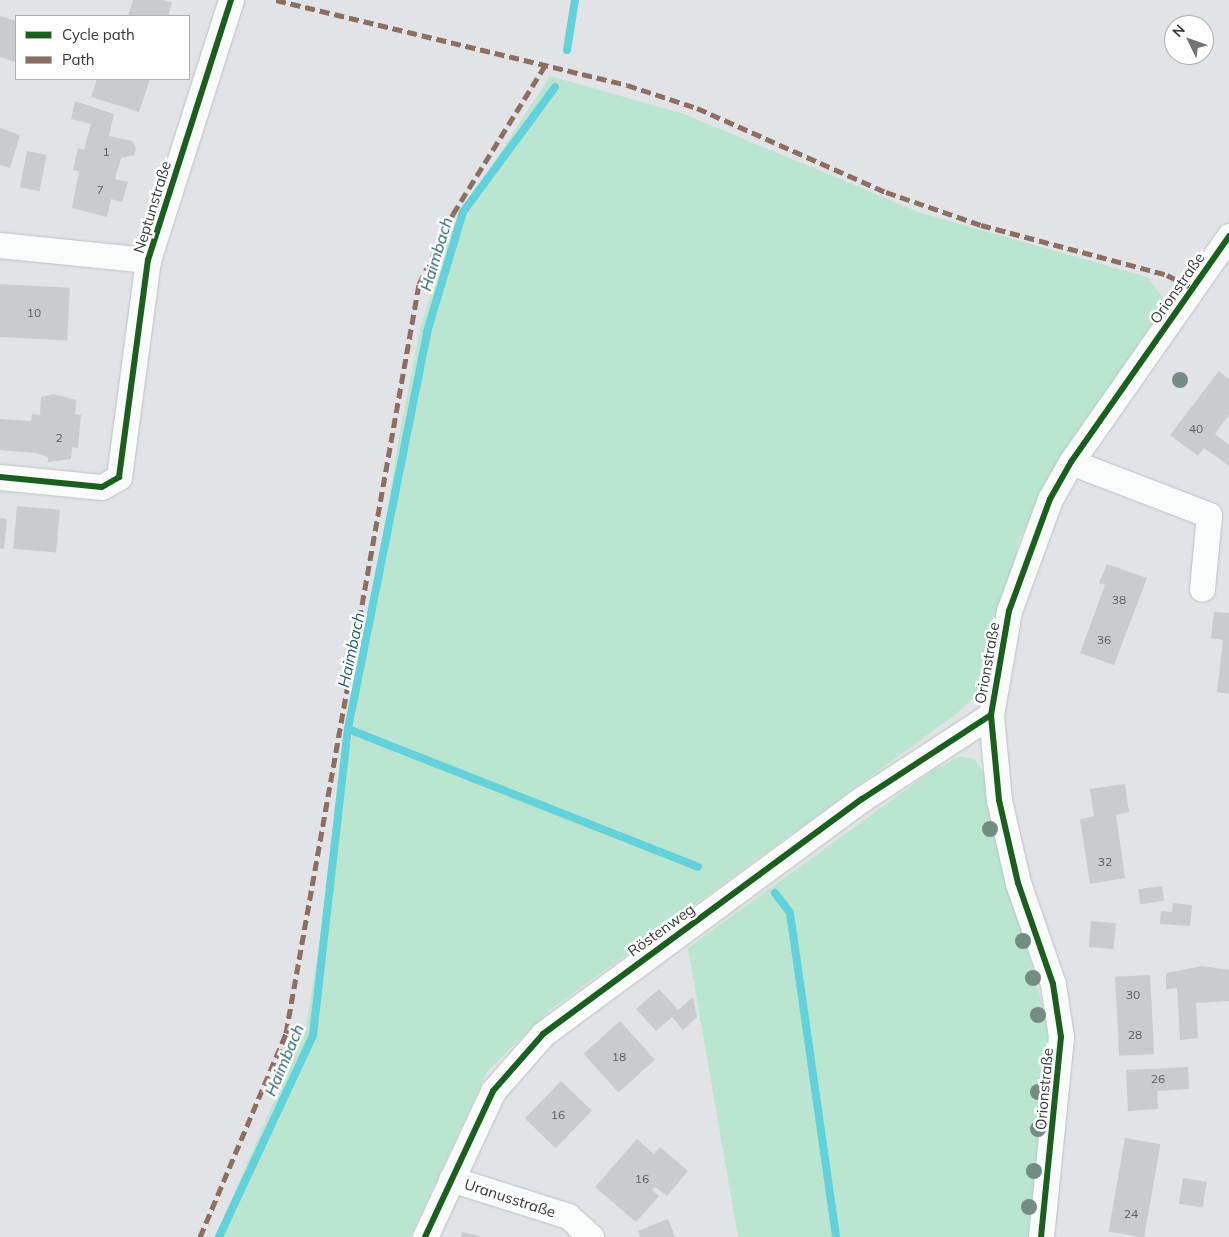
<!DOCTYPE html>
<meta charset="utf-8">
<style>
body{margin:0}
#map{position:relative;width:1229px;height:1237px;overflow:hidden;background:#e1e3e6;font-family:Mulish,sans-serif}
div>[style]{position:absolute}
.green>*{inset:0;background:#bae5d1}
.stream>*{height:8px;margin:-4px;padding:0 4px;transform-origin:4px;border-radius:4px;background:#62d1da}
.building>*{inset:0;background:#c9cbcc;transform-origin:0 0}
.roads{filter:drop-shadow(0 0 1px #bfc0c3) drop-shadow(0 0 1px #bfc0c3)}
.minor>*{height:25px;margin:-12.5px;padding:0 12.5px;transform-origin:12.5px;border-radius:12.5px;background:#fafbfb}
.quiet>*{height:5px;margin-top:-2.5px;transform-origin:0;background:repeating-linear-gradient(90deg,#8d6e63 0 10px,transparent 0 15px)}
.cycleway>*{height:6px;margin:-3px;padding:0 3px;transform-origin:3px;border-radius:3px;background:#1b5e20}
.trees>*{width:16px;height:16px;margin:-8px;border-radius:50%;background:#748d84}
span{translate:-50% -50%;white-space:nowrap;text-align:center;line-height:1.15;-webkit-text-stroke:5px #fff;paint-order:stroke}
.number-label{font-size:12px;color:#5c5d5e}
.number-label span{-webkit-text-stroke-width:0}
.street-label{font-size:15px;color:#363739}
.water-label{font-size:16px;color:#225e62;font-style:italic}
.legend{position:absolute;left:15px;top:15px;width:175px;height:65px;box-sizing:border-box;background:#fff;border:1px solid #afafb0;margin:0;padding:6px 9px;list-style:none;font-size:15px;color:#363739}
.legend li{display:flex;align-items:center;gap:10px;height:25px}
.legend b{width:25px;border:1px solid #afafb0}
.north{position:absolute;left:1164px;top:15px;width:50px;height:50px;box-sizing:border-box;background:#fff;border:1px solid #afafb0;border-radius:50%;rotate:312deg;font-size:14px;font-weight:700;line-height:20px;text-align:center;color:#363739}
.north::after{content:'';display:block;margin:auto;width:18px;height:22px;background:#727376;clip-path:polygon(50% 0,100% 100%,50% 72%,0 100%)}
</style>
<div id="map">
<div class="green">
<div style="clip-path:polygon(550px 76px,684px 114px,921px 213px,1147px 277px,1162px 296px,1164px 306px,1051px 474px,1020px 538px,981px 691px,956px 714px,550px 1010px,487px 1072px,410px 1237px,215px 1237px,306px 1028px,398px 443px,420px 329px,452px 227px)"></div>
<div style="clip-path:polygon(960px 756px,974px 759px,984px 773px,992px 823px,1050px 1033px,1028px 1237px,738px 1237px,688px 948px,932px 771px)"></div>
</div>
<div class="stream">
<div style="left:567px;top:50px;width:51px;rotate:-80.9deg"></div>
<div style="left:348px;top:729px;width:376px;rotate:21.5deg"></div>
<div style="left:775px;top:893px;width:25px;rotate:53deg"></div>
<div style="left:790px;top:913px;width:327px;rotate:81.9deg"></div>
<div style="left:219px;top:1237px;width:223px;rotate:-65deg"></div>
<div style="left:313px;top:1035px;width:308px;rotate:-83.5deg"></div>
<div style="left:348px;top:729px;width:405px;rotate:-78.7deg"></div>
<div style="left:427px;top:332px;width:125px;rotate:-73.3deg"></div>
<div style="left:463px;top:212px;width:155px;rotate:-53.6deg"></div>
</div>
<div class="building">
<div style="clip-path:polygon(133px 0,163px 0,172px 3px,168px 16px,128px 16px)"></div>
<div style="clip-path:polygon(0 16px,16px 21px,16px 62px,0 57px)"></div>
<div style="clip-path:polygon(97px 79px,150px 79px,139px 112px,91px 97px)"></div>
<div style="clip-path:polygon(75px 101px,114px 114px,109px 136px,132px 141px,136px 148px,134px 155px,121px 158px,115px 179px,128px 182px,122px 202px,111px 199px,107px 217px,72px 208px,79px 171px,73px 170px,78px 148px,84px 150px,91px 124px,71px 119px)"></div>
<div style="clip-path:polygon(0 128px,20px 135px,10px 168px,0 165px)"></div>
<div style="left:27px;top:151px;width:20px;height:37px;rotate:11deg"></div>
<div style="left:0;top:284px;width:70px;height:53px;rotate:3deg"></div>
<div style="clip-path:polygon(1219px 371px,1229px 379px,1229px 415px,1215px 434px,1229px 445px,1229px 466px,1204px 448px,1198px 456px,1170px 435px)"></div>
<div style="clip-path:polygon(53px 394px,76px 400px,75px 414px,81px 415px,78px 448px,72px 447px,71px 459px,48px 462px,48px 457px,36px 453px,0 450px,0 419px,31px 421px,32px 414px,40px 415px,41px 397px)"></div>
<div style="left:17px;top:506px;width:43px;height:43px;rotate:5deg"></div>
<div style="clip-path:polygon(0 518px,7px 519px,4px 549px,0 548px)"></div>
<div style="clip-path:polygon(1107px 564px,1147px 578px,1114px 665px,1080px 653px,1105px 585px,1099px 583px)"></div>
<div style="clip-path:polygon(1214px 612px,1229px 613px,1229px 694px,1217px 692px,1223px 640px,1211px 638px)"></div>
<div style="clip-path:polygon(1125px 784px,1129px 812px,1116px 815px,1125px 878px,1090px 884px,1080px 819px,1094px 816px,1090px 789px)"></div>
<div style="left:1162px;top:886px;width:15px;height:24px;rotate:82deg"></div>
<div style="clip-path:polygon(1173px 903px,1192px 905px,1190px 926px,1160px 924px,1161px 911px,1172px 912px)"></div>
<div style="left:1091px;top:921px;width:25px;height:26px;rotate:5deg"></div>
<div style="clip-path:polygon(1202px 966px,1229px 970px,1229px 1001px,1196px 1003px,1198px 1038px,1180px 1040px,1177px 988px,1166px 989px,1166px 973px)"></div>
<div style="left:1150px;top:975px;width:79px;height:35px;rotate:87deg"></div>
<div style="clip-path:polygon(659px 989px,678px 1010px,693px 997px,697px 1017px,683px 1030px,672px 1017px,656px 1031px,636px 1009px)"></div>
<div style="left:620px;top:1021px;width:52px;height:49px;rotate:48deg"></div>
<div style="clip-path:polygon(1188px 1067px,1189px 1089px,1157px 1091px,1158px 1109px,1128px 1111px,1126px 1070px)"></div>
<div style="left:561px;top:1081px;width:43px;height:52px;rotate:44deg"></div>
<div style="left:1125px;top:1138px;width:36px;height:95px;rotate:10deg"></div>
<div style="clip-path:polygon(637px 1139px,654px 1154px,660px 1147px,688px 1171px,667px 1196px,655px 1187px,652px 1190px,659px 1196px,636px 1222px,595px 1187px)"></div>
<div style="left:1183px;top:1178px;width:24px;height:26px;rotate:9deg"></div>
<div style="clip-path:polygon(668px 1219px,675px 1237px,640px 1237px,638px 1231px)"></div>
<div style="clip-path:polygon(462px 1232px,480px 1236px,480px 1237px,461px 1237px)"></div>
</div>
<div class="roads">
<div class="minor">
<div style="left:0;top:245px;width:149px;rotate:5.8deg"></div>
<div style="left:1071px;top:462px;width:148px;rotate:21deg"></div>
<div style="left:1209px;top:515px;width:74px;rotate:95.4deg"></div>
<div style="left:0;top:477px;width:102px;rotate:5.6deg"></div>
<div style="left:102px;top:487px;width:20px;rotate:-30deg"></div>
<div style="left:119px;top:477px;width:219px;rotate:-82.4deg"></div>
<div style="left:148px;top:260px;width:273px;rotate:-72.3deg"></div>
<div style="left:451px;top:1179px;width:123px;rotate:17.5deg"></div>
<div style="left:568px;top:1216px;width:31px;rotate:42deg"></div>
<div style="left:425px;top:1237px;width:161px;rotate:-65deg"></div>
<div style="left:493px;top:1091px;width:76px;rotate:-48.7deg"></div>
<div style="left:543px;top:1034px;width:396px;rotate:-36.4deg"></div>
<div style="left:862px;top:799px;width:154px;rotate:-33.1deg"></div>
<div style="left:1041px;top:1237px;width:201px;rotate:-84.3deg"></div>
<div style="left:1061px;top:1037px;width:54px;rotate:-98.6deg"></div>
<div style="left:1053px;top:984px;width:107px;rotate:-109.1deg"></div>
<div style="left:1018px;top:883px;width:85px;rotate:-102.9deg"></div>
<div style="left:999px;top:800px;width:85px;rotate:-95.4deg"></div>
<div style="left:991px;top:715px;width:106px;rotate:-80.2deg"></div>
<div style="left:1009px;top:611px;width:119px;rotate:-69.9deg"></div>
<div style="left:1050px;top:499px;width:43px;rotate:-60.4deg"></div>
<div style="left:1071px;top:462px;width:276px;rotate:-55deg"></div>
</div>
</div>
<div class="quiet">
<div style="left:276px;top:0;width:361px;rotate:13.6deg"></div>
<div style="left:627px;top:85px;width:74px;rotate:18.2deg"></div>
<div style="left:697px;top:108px;width:207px;rotate:24deg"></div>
<div style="left:886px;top:192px;width:101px;rotate:19.2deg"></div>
<div style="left:981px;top:225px;width:193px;rotate:15deg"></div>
<div style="left:1167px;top:275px;width:28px;rotate:27deg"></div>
<div style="left:200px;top:1237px;width:221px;rotate:-67.1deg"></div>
<div style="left:286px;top:1033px;width:761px;rotate:-79.93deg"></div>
<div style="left:419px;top:284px;width:78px;rotate:-64.1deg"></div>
<div style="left:453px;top:214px;width:176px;rotate:-58.2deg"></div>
</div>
<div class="cycleway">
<div style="left:0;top:477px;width:102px;rotate:5.6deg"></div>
<div style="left:102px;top:487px;width:20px;rotate:-30deg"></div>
<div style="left:119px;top:477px;width:219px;rotate:-82.4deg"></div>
<div style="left:148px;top:260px;width:273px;rotate:-72.3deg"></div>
<div style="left:425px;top:1237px;width:161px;rotate:-65deg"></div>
<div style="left:493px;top:1091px;width:76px;rotate:-48.7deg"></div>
<div style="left:543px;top:1034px;width:396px;rotate:-36.4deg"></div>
<div style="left:862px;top:799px;width:154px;rotate:-33.1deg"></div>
<div style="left:1041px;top:1237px;width:201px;rotate:-84.3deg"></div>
<div style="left:1061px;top:1037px;width:54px;rotate:-98.6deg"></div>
<div style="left:1053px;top:984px;width:107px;rotate:-109.1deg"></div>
<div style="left:1018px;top:883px;width:85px;rotate:-102.9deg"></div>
<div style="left:999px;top:800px;width:85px;rotate:-95.4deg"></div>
<div style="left:991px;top:715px;width:106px;rotate:-80.2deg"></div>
<div style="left:1009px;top:611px;width:119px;rotate:-69.9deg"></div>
<div style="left:1050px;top:499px;width:43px;rotate:-60.4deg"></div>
<div style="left:1071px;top:462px;width:276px;rotate:-55deg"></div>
</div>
<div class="trees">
<div style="left:1180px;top:380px"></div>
<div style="left:990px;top:829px"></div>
<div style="left:1023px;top:941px"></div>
<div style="left:1033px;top:978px"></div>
<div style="left:1038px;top:1015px"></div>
<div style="left:1038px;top:1092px"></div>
<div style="left:1038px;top:1129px"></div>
<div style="left:1034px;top:1171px"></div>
<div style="left:1029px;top:1207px"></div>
</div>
<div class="number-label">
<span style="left:106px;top:152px">1</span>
<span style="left:100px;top:190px">7</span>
<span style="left:34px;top:313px">10</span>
<span style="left:1196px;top:429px">40</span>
<span style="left:59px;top:438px">2</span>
<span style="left:1119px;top:600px">38</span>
<span style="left:1104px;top:640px">36</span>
<span style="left:1105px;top:862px">32</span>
<span style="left:1133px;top:995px">30</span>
<span style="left:1135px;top:1035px">28</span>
<span style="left:619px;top:1057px">18</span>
<span style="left:1158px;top:1079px">26</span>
<span style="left:558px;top:1115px">16</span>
<span style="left:642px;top:1179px">16</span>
<span style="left:1131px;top:1214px">24</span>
</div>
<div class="street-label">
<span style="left:152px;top:207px;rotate:-73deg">Neptunstraße</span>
<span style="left:1177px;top:288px;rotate:-55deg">Orionstraße</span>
<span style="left:987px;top:663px;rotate:-80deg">Orionstraße</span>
<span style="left:661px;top:930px;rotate:-36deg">Röstenweg</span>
<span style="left:1044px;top:1089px;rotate:-85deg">Orionstraße</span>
<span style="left:510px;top:1198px;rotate:18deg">Uranusstraße</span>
</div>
<div class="water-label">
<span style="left:436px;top:254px;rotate:-73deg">Haimbach</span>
<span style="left:351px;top:650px;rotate:-78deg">Haimbach</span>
<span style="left:284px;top:1060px;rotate:-67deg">Haimbach</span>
</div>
<ul class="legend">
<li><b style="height:6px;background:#1b5e20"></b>Cycle path</li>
<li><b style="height:6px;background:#8d6e63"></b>Path</li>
</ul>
<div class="north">N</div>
</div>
